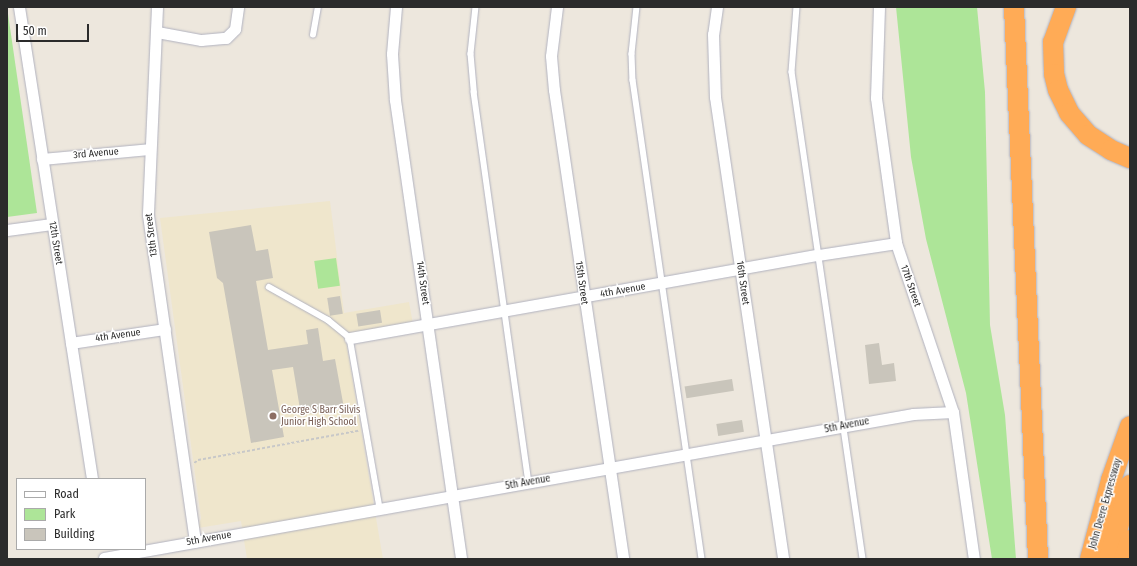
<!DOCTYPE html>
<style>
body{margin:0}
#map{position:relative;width:1137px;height:566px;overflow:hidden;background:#ede7dd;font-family:"Fira Sans Condensed",sans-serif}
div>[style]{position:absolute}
.education>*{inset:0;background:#efe6cc}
.green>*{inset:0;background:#ade598;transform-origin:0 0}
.building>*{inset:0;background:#c9c5bb;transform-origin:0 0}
.path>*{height:1.5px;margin-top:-0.75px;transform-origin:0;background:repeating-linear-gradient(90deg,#c8c8c8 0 3px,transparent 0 5px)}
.roads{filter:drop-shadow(0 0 1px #b1b2bf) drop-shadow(0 0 1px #b1b2bf)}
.lane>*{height:5.5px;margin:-2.75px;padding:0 2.75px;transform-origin:2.75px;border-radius:2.75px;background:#fff}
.street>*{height:11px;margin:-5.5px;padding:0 5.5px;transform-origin:5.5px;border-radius:5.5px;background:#fff}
.highway>*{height:20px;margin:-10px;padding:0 10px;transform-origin:10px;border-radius:10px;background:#ffab56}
.dots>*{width:11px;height:11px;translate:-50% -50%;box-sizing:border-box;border:2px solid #fff;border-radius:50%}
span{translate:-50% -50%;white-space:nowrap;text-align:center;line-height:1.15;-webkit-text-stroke:3px #fff;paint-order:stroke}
.street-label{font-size:10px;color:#2b2b2b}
.education-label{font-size:10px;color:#785e54}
.left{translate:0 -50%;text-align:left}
.frame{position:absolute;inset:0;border:8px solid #2b2b2b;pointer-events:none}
.legend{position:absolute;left:16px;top:478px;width:130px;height:72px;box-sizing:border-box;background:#fff;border:1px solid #aaa;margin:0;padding:5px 7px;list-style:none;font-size:12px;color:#2b2b2b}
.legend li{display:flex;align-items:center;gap:8px;height:20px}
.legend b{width:20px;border:1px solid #aaa}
.scale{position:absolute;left:16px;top:24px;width:73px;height:18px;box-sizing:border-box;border:2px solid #2b2b2b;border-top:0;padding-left:5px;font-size:12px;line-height:14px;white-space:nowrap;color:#2b2b2b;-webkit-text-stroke:3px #fff;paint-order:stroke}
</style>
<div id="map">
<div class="education">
<div style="clip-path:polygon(330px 201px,344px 313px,409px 302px,413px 324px,345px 336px,383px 559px,247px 559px,241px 521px,198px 528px,201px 518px,160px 218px)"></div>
</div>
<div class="green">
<div style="clip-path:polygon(7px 7px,37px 213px,7px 217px)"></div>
<div style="clip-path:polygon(896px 7px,977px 7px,985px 92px,990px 325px,1005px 415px,1016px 559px,992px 559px,966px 393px,926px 239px,911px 157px)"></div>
<div style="left:336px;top:258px;width:28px;height:22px;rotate:82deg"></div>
</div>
<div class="building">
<div style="clip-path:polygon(251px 225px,256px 251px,268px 249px,273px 278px,256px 281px,268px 350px,308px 344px,306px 330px,318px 328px,323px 361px,335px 359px,344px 408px,301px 415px,293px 367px,272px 370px,284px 437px,251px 443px,223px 283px,217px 278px,209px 232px)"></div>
<div style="left:340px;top:296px;width:18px;height:13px;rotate:81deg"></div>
<div style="left:380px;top:310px;width:13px;height:24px;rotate:81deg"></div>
<div style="clip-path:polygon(879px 343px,882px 365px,894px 363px,896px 381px,869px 384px,865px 345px)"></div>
<div style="left:732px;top:379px;width:12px;height:48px;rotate:81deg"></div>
<div style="left:742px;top:420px;width:12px;height:26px;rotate:81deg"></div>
</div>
<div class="path">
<div style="left:194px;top:463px;width:5px;rotate:-37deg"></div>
<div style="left:198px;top:460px;width:163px;rotate:-10.3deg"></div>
</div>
<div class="roads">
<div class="lane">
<div style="left:476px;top:7px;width:47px;rotate:96.1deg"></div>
<div style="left:471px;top:54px;width:38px;rotate:85deg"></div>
<div style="left:474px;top:92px;width:395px;rotate:82deg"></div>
<div style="left:637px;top:7px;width:47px;rotate:96.1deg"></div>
<div style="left:632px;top:54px;width:26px;rotate:88deg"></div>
<div style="left:633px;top:80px;width:484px;rotate:81.8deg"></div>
<div style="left:797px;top:7px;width:65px;rotate:94.4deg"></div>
<div style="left:792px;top:72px;width:492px;rotate:81.7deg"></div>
<div style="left:313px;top:35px;width:28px;rotate:-80deg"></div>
<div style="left:269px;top:287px;width:68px;rotate:29.2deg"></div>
<div style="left:328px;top:320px;width:28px;rotate:39deg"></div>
<div style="left:350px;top:338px;width:174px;rotate:80deg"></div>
</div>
<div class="street">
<div style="left:19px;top:7px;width:478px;rotate:81.2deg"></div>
<div style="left:157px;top:7px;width:208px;rotate:92.5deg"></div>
<div style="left:148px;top:215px;width:330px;rotate:81.8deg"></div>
<div style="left:396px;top:7px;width:47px;rotate:94.9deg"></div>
<div style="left:392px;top:54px;width:46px;rotate:86.3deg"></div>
<div style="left:395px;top:100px;width:464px;rotate:81.8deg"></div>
<div style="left:557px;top:7px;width:49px;rotate:97deg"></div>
<div style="left:551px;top:56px;width:34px;rotate:85deg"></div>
<div style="left:554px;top:90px;width:474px;rotate:81.6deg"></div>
<div style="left:717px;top:7px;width:27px;rotate:98deg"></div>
<div style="left:713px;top:34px;width:63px;rotate:88.2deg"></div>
<div style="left:715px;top:97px;width:467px;rotate:81.6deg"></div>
<div style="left:879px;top:7px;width:91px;rotate:91.9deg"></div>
<div style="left:876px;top:98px;width:146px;rotate:82.1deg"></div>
<div style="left:896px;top:243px;width:178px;rotate:71.4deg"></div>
<div style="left:953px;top:412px;width:148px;rotate:81.9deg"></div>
<div style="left:157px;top:32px;width:45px;rotate:10.3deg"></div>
<div style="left:201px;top:40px;width:25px;rotate:-5deg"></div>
<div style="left:226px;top:38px;width:13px;rotate:-45deg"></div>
<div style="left:235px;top:29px;width:22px;rotate:-82deg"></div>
<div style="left:42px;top:159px;width:107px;rotate:-5.3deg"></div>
<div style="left:7px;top:230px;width:45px;rotate:-7.6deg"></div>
<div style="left:350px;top:338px;width:475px;rotate:-10.1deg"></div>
<div style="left:818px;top:255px;width:79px;rotate:-8.7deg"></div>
<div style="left:71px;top:343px;width:95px;rotate:-8.5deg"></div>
<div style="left:104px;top:558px;width:822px;rotate:-10.09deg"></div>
<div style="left:913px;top:414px;width:40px;rotate:-2.9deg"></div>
</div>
<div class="highway">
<div style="left:1014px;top:7px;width:553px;rotate:87.51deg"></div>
<div style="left:1066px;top:7px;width:37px;rotate:110deg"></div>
<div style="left:1053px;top:42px;width:32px;rotate:88deg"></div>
<div style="left:1054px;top:74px;width:16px;rotate:76deg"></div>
<div style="left:1058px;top:90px;width:25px;rotate:64deg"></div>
<div style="left:1069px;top:113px;width:29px;rotate:49deg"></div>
<div style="left:1088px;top:135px;width:27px;rotate:33deg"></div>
<div style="left:1111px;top:150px;width:21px;rotate:23deg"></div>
<div style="left:1090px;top:559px;width:82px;rotate:-75.1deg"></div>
<div style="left:1111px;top:480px;width:57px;rotate:-70.6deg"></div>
<div style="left:1109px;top:559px;width:77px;rotate:-74.2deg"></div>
<div style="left:1124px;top:559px;width:20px;rotate:-72deg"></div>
</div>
</div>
<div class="dots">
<div style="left:273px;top:416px;background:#8d6e63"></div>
</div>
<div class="street-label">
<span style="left:96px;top:154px;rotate:-5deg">3rd Avenue</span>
<span style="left:152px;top:235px;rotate:-97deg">13th Street</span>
<span style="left:55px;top:243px;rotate:81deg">12th Street</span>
<span style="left:422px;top:283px;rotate:82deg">14th Street</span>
<span style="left:581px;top:283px;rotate:82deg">15th Street</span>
<span style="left:742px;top:283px;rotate:82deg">16th Street</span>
<span style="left:910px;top:286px;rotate:71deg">17th Street</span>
<span style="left:623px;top:291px;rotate:-10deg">4th Avenue</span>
<span style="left:118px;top:336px;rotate:-8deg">4th Avenue</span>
<span style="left:847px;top:426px;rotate:-11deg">5th Avenue</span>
<span style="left:528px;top:483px;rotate:-10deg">5th Avenue</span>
<span style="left:1106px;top:504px;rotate:-74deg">John Deere Expressway</span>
<span style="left:209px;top:539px;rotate:-10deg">5th Avenue</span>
</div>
<div class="education-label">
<span class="left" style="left:281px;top:416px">George S Barr Silvis<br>Junior High School</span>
</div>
<div class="frame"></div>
<ul class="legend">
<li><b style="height:5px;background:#fff"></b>Road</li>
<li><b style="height:11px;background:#ade598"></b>Park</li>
<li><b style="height:11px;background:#c9c5bb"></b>Building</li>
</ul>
<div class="scale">50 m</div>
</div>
